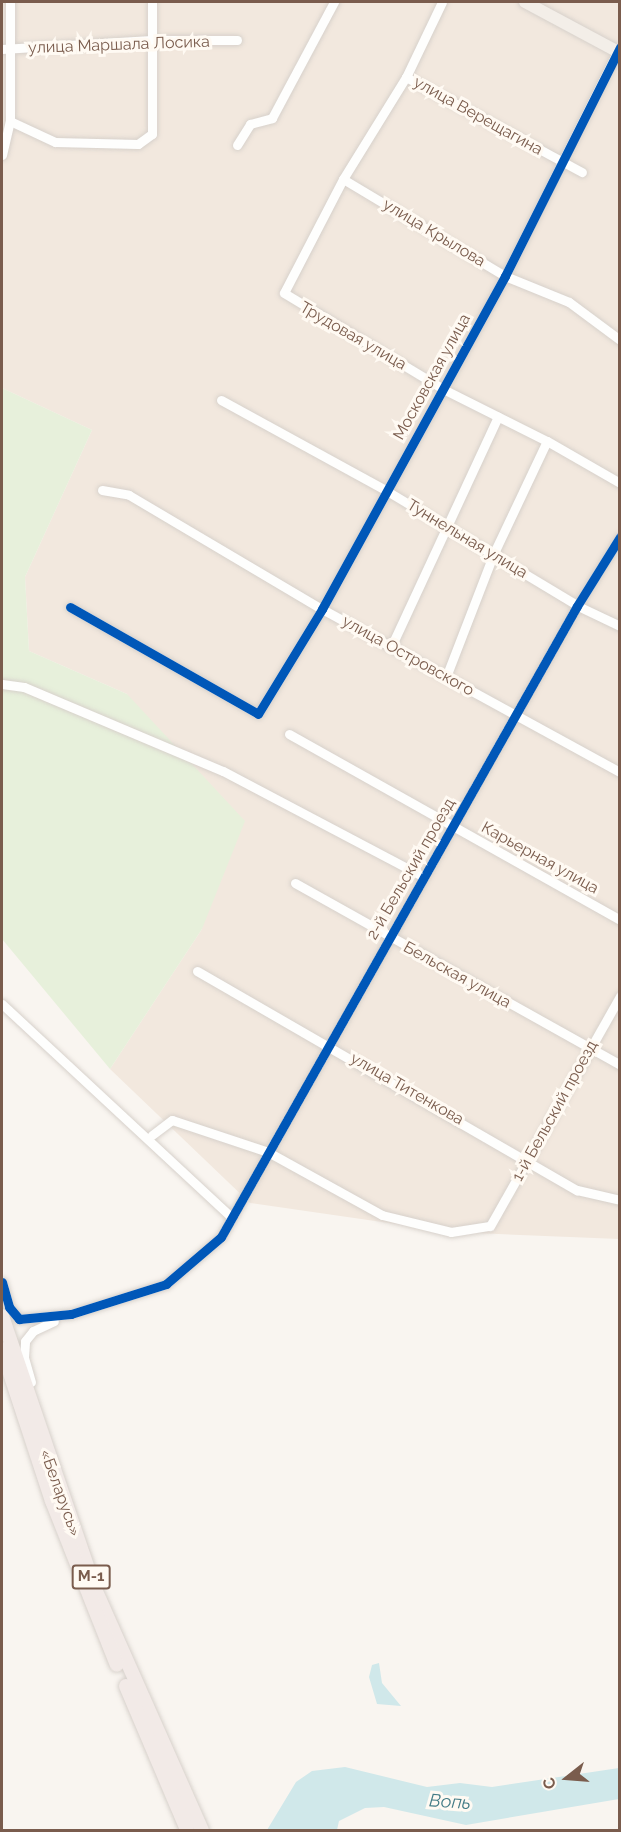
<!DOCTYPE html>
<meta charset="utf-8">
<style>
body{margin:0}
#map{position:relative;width:621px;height:1832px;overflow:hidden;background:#f9f5f0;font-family:Raleway,sans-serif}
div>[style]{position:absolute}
.residential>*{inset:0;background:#f2e8de}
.green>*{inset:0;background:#e7f0db}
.water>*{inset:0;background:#d0e8ea}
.roads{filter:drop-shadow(0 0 2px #d7d1cb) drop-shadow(0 0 2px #d7d1cb)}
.minor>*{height:9px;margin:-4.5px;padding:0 4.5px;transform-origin:4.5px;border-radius:4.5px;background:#fefefd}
.major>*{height:12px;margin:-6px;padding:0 6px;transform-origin:6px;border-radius:6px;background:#f3eee8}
.highway>*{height:14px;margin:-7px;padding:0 7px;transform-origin:7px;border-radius:7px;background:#f2eae7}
.cycleway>*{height:9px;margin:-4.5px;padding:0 4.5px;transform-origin:4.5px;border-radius:4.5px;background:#0057b8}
span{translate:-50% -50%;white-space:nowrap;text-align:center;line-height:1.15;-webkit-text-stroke:6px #fffaf3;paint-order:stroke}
.shield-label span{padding:2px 4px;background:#fffaf3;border:2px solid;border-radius:4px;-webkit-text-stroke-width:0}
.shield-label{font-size:15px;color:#7a5c4d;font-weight:700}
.street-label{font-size:16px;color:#7a5c4d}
.water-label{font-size:18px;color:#437c86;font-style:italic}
.frame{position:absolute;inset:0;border:3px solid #7a5c4d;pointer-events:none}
.north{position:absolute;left:537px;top:1748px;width:60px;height:60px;-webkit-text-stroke:4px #fffaf3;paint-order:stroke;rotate:253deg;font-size:16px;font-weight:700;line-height:24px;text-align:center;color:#7a5c4d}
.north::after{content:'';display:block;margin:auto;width:21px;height:27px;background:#7a5c4d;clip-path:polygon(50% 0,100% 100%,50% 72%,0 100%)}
</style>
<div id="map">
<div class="residential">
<div style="clip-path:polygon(2px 2px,619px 2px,619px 1239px,451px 1232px,250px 1203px,110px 1069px,202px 929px,127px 694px,29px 651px,25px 577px,92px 430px,2px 388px)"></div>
</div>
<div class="green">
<div style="clip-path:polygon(2px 388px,92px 430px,25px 577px,29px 651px,127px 694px,245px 821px,202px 929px,110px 1069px,2px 939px)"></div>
</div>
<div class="water">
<div style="clip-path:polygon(379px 1663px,382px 1683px,401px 1706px,377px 1704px,369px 1677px,372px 1665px)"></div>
<div style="clip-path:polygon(345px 1767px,427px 1787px,460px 1783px,492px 1787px,619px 1768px,619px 1799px,466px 1825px,384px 1807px,365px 1808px,339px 1821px,337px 1830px,267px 1830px,296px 1782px,312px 1771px)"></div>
</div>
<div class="roads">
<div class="minor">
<div style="left:442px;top:2px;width:83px;rotate:115.6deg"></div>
<div style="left:406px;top:77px;width:120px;rotate:121.7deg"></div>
<div style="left:343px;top:179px;width:128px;rotate:117.4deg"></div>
<div style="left:284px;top:293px;width:186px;rotate:31.1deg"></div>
<div style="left:443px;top:389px;width:116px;rotate:26.6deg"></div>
<div style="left:547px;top:441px;width:84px;rotate:29.9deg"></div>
<div style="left:2px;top:49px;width:150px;rotate:-3.4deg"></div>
<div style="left:152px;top:40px;width:85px"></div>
<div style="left:406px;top:77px;width:200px;rotate:28.4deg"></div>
<div style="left:10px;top:121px;width:50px;rotate:25deg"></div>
<div style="left:55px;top:142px;width:83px;rotate:1.4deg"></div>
<div style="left:138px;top:144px;width:17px;rotate:-36deg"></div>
<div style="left:152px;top:134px;width:132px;rotate:-90deg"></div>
<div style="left:237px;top:145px;width:25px;rotate:-58deg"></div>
<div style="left:250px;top:124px;width:23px;rotate:-15deg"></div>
<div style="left:272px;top:118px;width:132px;rotate:-61.9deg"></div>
<div style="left:2px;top:155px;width:35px;rotate:-77deg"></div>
<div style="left:10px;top:121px;width:119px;rotate:-90deg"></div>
<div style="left:343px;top:179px;width:189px;rotate:30.9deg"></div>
<div style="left:505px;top:276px;width:69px;rotate:22.1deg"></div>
<div style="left:569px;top:302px;width:64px;rotate:36.7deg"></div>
<div style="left:221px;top:400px;width:189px;rotate:28.7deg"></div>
<div style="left:387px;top:491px;width:225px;rotate:31deg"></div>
<div style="left:580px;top:607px;width:44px;rotate:25.4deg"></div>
<div style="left:102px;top:490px;width:27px;rotate:10deg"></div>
<div style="left:129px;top:495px;width:224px;rotate:30.6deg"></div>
<div style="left:322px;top:609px;width:340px;rotate:28.7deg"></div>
<div style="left:70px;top:607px;width:216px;rotate:29.6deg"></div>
<div style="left:258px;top:714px;width:123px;rotate:-58.6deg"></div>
<div style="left:322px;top:609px;width:380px;rotate:-61.2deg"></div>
<div style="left:505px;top:276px;width:255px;rotate:-63.4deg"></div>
<div style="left:391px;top:647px;width:254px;rotate:-65.1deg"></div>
<div style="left:446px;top:677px;width:131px;rotate:-68.9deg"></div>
<div style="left:493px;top:555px;width:126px;rotate:-64.7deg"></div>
<div style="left:2px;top:684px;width:22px;rotate:8deg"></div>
<div style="left:24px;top:687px;width:216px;rotate:22.9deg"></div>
<div style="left:223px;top:771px;width:227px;rotate:27.8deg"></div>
<div style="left:289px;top:734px;width:380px;rotate:29.3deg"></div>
<div style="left:295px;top:883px;width:372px;rotate:29.2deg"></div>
<div style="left:197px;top:971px;width:439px;rotate:30deg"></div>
<div style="left:577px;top:1190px;width:44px;rotate:13.1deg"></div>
<div style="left:2px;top:1004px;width:314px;rotate:42.9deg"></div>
<div style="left:152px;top:1135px;width:25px;rotate:-37deg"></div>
<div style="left:172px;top:1120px;width:101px;rotate:18.4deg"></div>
<div style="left:268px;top:1152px;width:130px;rotate:28.9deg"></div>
<div style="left:382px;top:1215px;width:71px;rotate:13.8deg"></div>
<div style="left:451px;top:1232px;width:39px;rotate:-9deg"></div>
<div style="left:490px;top:1226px;width:264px;rotate:-60.5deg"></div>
<div style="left:2px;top:1282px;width:26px;rotate:74deg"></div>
<div style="left:9px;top:1307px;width:16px;rotate:50deg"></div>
<div style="left:19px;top:1319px;width:52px;rotate:-5.5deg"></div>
<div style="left:71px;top:1314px;width:100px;rotate:-17.5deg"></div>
<div style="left:166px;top:1284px;width:72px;rotate:-40.5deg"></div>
<div style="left:221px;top:1237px;width:724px;rotate:-60.57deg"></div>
<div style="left:577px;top:606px;width:81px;rotate:-58.1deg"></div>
<div style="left:31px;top:1382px;width:26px;rotate:-106deg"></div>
<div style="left:24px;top:1357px;width:16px;rotate:-86deg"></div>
<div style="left:25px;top:1341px;width:13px;rotate:-51deg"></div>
<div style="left:33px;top:1331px;width:23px;rotate:-25deg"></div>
</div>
<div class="major">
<div style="left:525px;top:2px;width:108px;rotate:28.2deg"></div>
</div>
<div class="highway">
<div style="left:2px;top:1316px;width:288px;rotate:71.2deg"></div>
<div style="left:95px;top:1589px;width:264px;rotate:66.1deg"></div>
<div style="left:2px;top:1349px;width:160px;rotate:71.8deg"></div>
<div style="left:52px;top:1501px;width:176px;rotate:68.4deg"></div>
<div style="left:126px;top:1686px;width:156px;rotate:67deg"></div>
</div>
</div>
<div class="cycleway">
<div style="left:70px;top:607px;width:216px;rotate:29.6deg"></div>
<div style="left:258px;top:714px;width:123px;rotate:-58.6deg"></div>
<div style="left:322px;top:609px;width:380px;rotate:-61.2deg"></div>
<div style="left:505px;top:276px;width:256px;rotate:-63.3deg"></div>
<div style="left:2px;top:1282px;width:26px;rotate:74deg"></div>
<div style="left:9px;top:1307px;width:16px;rotate:50deg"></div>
<div style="left:19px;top:1319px;width:52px;rotate:-5.5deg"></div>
<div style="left:71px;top:1314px;width:100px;rotate:-17.5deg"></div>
<div style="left:166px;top:1284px;width:72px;rotate:-40.5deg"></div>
<div style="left:221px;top:1237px;width:724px;rotate:-60.57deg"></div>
<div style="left:577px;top:606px;width:81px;rotate:-58.1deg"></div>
</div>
<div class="shield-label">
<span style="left:91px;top:1577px">М-1</span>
</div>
<div class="street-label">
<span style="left:119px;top:45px;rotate:-2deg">улица Маршала Лосика</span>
<span style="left:478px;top:116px;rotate:29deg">улица Верещагина</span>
<span style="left:434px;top:233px;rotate:31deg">улица Крылова</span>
<span style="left:353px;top:336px;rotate:30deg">Трудовая улица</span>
<span style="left:432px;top:377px;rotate:-61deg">Московская улица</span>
<span style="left:467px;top:539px;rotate:31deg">Туннельная улица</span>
<span style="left:408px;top:656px;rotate:29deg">улица Островского</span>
<span style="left:540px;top:858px;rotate:29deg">Карьерная улица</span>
<span style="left:411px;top:869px;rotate:-60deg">2-й Бельский проезд</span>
<span style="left:457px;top:975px;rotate:29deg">Бельская улица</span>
<span style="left:407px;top:1089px;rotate:30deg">улица Титенкова</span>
<span style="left:555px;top:1111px;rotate:-61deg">1-й Бельский проезд</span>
<span style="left:60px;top:1493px;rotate:70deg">«Беларусь»</span>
</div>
<div class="water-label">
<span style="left:450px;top:1802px;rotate:4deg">Вопь</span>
</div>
<div class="frame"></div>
<div class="north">С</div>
</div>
